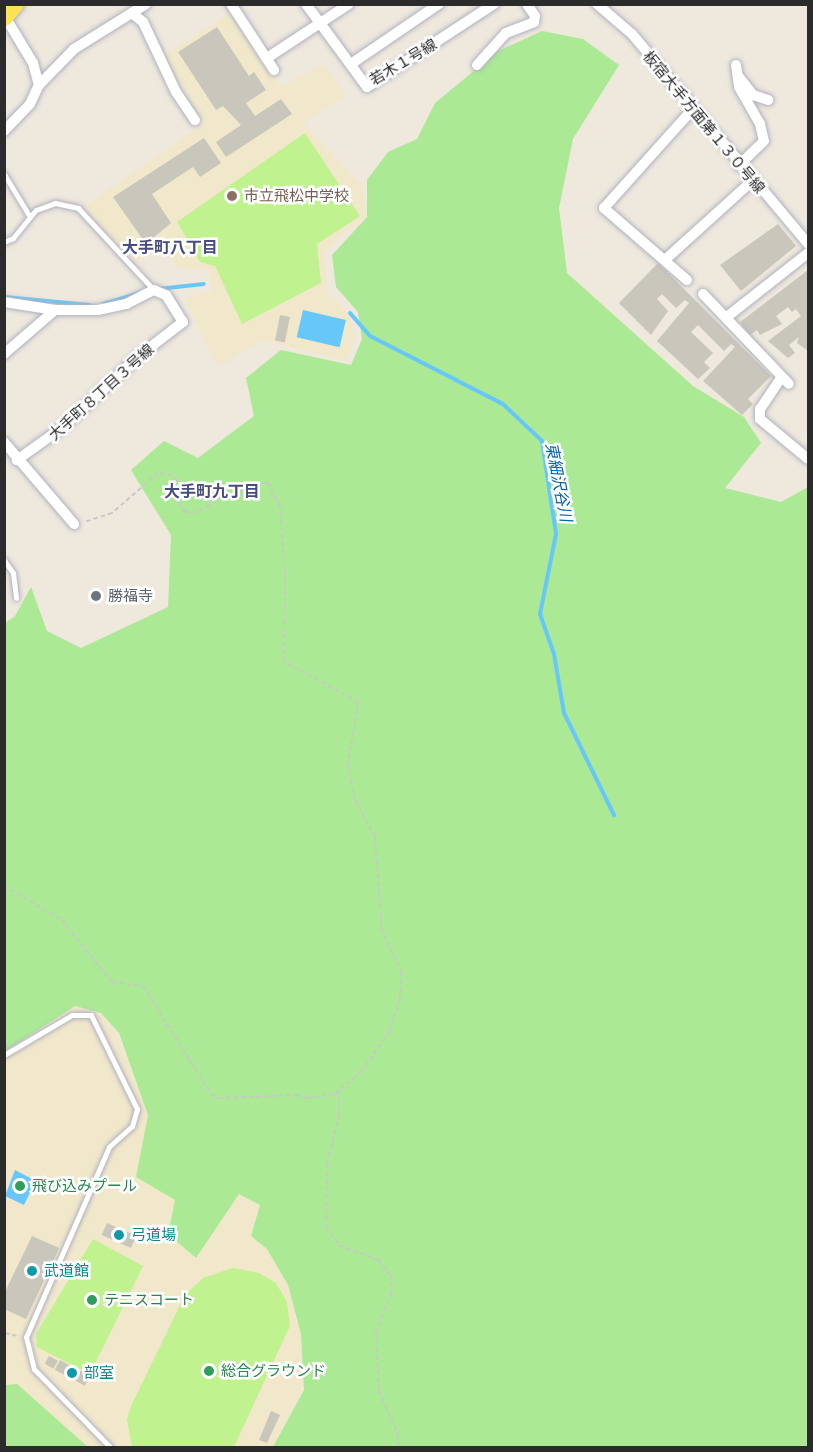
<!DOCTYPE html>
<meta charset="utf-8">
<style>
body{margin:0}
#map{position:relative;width:813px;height:1452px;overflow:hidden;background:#eee8dd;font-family:Commissioner,"Noto Sans JP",sans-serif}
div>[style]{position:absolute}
.education>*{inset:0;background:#f1e8cb}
.green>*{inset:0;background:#abe995}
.pitch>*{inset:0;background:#c0f28f}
.water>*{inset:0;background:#67c7f9;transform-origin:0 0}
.stream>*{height:4px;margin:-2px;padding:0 2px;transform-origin:2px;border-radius:2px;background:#67c7f9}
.building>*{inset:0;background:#c9c6bb;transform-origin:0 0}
.path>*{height:2px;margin-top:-1px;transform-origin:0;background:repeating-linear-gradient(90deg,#c8c8c8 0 4.5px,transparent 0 7.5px)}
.roads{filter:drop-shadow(0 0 2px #b1b2c0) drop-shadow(0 0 2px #b1b2c0)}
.lane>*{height:5px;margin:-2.5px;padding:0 2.5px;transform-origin:2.5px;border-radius:2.5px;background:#fff}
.street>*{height:10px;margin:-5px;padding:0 5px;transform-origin:5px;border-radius:5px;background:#fff}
.primary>*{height:18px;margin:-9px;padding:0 9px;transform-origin:9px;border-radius:9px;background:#fde253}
.dots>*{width:16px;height:16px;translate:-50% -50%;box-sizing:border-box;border:3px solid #fff;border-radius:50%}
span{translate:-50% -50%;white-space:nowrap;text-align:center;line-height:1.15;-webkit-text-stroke:5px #fff;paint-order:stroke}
.street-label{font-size:15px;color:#2b2b2b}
.education-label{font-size:15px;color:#785e54}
.left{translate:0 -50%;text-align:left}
.worship-label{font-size:15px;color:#5b616d}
.leisure-label{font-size:15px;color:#27864d}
.culture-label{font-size:15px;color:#0d838f}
.neighbourhood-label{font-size:16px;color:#474d81;font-weight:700}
.water-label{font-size:16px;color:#0263a9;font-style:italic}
.frame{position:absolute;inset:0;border:6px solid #2b2b2b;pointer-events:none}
</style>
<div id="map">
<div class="education">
<div style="clip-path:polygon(232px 12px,281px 87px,324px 64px,346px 95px,303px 123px,362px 184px,366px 217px,324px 251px,327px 291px,350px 315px,354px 337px,347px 361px,262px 340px,221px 366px,213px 359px,185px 299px,211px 291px,209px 270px,178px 268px,162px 248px,135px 262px,84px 207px,204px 123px,163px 56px)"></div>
<div style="clip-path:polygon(78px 1004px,108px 1018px,166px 1137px,277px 1197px,323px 1378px,278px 1447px,68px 1447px,5px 1401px,5px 1043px)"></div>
</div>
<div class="green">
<div style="clip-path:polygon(542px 31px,583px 39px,619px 65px,573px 139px,559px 208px,567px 273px,693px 386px,744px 417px,761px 443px,725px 488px,781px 502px,808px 487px,808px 1447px,273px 1447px,304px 1390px,301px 1334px,288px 1285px,267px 1249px,251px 1236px,260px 1205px,239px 1194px,196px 1258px,168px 1234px,175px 1200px,136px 1177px,148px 1115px,119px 1033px,101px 1013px,75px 1006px,5px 1051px,5px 623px,15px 616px,31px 587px,47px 631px,81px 648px,168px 607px,171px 535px,131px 470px,164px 441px,198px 458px,254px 416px,246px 378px,281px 350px,351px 365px,362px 339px,358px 312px,336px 287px,332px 255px,367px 217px,367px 180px,388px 152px,417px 139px,435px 103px,498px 51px)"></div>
<div style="clip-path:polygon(17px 1384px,88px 1447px,5px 1447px,5px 1385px)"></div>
</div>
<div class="pitch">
<div style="clip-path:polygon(305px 133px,360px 216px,317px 244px,321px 283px,242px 324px,215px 266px,200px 262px,177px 222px)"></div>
<div style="clip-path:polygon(93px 1239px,143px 1266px,90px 1374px,37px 1347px,36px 1334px)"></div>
<div style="clip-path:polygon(233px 1268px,259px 1273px,276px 1283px,287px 1302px,290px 1326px,234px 1447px,132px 1447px,127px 1419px,131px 1406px,185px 1295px,203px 1278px)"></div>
</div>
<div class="water">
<div style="left:303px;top:310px;width:44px;height:28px;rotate:13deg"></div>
<div style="clip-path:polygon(15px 1170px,36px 1181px,24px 1205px,5px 1196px)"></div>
</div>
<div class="stream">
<div style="left:158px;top:289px;width:46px;rotate:-6.2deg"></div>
<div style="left:4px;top:297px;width:86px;rotate:5.3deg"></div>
<div style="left:103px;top:304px;width:38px;rotate:-17deg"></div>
<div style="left:350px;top:313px;width:30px;rotate:49deg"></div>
<div style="left:370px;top:336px;width:149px;rotate:27.1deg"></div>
<div style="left:503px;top:404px;width:54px;rotate:43.5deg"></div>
<div style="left:542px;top:441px;width:94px;rotate:81.4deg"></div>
<div style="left:556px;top:534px;width:82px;rotate:101.3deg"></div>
<div style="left:540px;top:614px;width:42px;rotate:70.7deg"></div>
<div style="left:554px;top:654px;width:60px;rotate:80.4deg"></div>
<div style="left:564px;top:713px;width:114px;rotate:63.9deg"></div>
</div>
<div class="building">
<div style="clip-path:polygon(217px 27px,249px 76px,254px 72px,266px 90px,246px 103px,255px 116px,281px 99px,292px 114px,226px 157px,216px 142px,241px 125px,223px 106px,216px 110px,178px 52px)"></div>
<div style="clip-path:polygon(204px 138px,221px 163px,200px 177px,193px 167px,152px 194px,171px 223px,146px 244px,113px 197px)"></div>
<div style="clip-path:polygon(778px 224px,796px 246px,741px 291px,720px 265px)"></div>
<div style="clip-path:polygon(658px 263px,771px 376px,748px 399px,753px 404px,742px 415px,703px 381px,735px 347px,731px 344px,724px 351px,698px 325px,691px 332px,713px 353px,704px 362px,710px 368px,698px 379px,657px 341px,689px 303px,685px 300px,676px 308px,662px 294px,657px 299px,668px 311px,651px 335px,619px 303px)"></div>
<div style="clip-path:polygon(808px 270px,808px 351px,797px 343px,799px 337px,789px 345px,795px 353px,788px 358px,768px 341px,801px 316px,796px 309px,792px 312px,788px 307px,776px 316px,782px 324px,760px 335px,757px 330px,750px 335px,740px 322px)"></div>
<div style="left:280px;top:315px;width:10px;height:26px;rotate:11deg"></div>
<div style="left:107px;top:1223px;width:32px;height:13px;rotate:24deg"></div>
<div style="clip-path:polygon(32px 1236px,59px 1248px,26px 1319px,4px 1309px,4px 1294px)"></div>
<div style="left:49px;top:1356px;width:10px;height:9px;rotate:29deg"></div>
<div style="left:60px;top:1360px;width:34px;height:11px;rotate:28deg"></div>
<div style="clip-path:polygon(271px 1411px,280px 1415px,267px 1443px,259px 1440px)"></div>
</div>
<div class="path">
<div style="left:4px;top:886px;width:67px;rotate:30.4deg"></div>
<div style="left:62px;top:920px;width:80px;rotate:51.1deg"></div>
<div style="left:112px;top:982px;width:31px;rotate:7deg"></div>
<div style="left:143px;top:986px;width:128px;rotate:57.8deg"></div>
<div style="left:211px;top:1094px;width:9px;rotate:27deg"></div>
<div style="left:219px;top:1098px;width:77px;rotate:-2.2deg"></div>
<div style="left:296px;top:1095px;width:11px;rotate:15deg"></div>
<div style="left:307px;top:1098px;width:28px;rotate:-8deg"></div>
<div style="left:335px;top:1094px;width:34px;rotate:-40deg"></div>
<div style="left:361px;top:1072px;width:49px;rotate:-55deg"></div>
<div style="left:389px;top:1032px;width:35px;rotate:-72deg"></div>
<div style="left:400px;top:999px;width:26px;rotate:-86deg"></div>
<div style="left:402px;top:973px;width:47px;rotate:-115.5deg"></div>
<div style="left:382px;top:931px;width:94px;rotate:-94.3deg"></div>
<div style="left:375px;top:837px;width:43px;rotate:-117.8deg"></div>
<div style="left:355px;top:799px;width:34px;rotate:-102deg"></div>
<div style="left:348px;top:766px;width:65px;rotate:-81.1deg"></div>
<div style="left:358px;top:702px;width:85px;rotate:-151deg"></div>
<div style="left:284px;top:661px;width:85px;rotate:-89.3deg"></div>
<div style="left:285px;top:576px;width:69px;rotate:-94.1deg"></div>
<div style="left:280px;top:507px;width:28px;rotate:-117deg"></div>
<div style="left:267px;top:482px;width:46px;rotate:161.2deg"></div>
<div style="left:223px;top:497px;width:30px;rotate:150deg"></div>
<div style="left:197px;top:512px;width:12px;rotate:180deg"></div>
<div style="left:185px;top:512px;width:9px;rotate:-126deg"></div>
<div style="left:180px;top:505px;width:24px;rotate:-95deg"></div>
<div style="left:178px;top:481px;width:8px;rotate:-135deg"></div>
<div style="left:172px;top:475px;width:14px;rotate:-172deg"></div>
<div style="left:158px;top:473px;width:61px;rotate:139deg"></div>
<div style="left:112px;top:513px;width:28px;rotate:162deg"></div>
<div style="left:339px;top:1090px;width:25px;rotate:90deg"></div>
<div style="left:339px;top:1115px;width:50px;rotate:103.8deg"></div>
<div style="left:327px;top:1164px;width:63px;rotate:90.9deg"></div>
<div style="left:326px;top:1227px;width:22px;rotate:54deg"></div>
<div style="left:339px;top:1245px;width:42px;rotate:21deg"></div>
<div style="left:378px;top:1260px;width:20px;rotate:49deg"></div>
<div style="left:391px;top:1275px;width:18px;rotate:90deg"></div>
<div style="left:391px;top:1293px;width:43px;rotate:110.6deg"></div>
<div style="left:376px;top:1333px;width:58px;rotate:87deg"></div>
<div style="left:379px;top:1391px;width:47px;rotate:66.2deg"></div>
<div style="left:398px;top:1434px;width:14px;rotate:90deg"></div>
<div style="left:5px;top:1333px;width:12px;rotate:14deg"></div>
</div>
<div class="roads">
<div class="lane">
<div style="left:4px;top:174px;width:50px;rotate:58.8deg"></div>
<div style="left:4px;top:242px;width:10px;rotate:-24deg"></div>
<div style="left:13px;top:238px;width:36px;rotate:-51deg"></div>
<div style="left:36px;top:210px;width:20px;rotate:-20deg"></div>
<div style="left:55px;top:203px;width:24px;rotate:12deg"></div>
<div style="left:78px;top:208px;width:112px;rotate:47.2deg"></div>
<div style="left:4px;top:560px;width:16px;rotate:55deg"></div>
<div style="left:13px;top:573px;width:25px;rotate:83deg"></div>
<div style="left:4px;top:1055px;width:79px;rotate:-30.5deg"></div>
<div style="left:72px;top:1015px;width:19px"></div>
<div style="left:91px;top:1015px;width:105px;rotate:63.9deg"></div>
<div style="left:137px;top:1109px;width:18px;rotate:106deg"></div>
<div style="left:132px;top:1126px;width:31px;rotate:138deg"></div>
<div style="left:109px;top:1147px;width:207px;rotate:113.6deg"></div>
<div style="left:26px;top:1337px;width:33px;rotate:76deg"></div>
<div style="left:34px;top:1369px;width:110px;rotate:45.7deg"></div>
</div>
<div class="street">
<div style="left:231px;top:4px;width:79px;rotate:56.9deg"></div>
<div style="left:306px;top:4px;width:103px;rotate:53.7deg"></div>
<div style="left:367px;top:87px;width:152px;rotate:-33.2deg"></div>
<div style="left:597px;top:4px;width:46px;rotate:40.6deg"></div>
<div style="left:632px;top:34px;width:274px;rotate:50deg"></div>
<div style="left:132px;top:13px;width:14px;rotate:39deg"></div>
<div style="left:143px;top:22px;width:77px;rotate:64.8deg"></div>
<div style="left:176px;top:92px;width:34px;rotate:56deg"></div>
<div style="left:4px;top:15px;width:56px;rotate:58.9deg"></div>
<div style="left:33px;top:63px;width:23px;rotate:75deg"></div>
<div style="left:267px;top:58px;width:98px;rotate:-33.4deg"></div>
<div style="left:351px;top:64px;width:107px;rotate:-34.3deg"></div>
<div style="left:477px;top:65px;width:43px;rotate:-47.8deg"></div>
<div style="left:506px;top:33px;width:30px;rotate:-21deg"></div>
<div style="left:534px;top:22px;width:6px;rotate:-81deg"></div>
<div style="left:535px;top:16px;width:14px;rotate:-124deg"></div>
<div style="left:736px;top:65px;width:22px;rotate:82deg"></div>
<div style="left:739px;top:87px;width:43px;rotate:60.4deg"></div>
<div style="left:760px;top:124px;width:17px;rotate:77deg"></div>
<div style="left:764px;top:141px;width:35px;rotate:136deg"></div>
<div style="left:739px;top:77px;width:23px;rotate:52deg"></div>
<div style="left:753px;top:95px;width:16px;rotate:18deg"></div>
<div style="left:4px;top:131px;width:37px;rotate:-46deg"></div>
<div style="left:30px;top:104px;width:21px;rotate:-65deg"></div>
<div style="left:39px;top:85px;width:50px;rotate:-45.8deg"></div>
<div style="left:74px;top:49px;width:85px;rotate:-32deg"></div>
<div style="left:666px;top:259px;width:116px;rotate:-42.2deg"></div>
<div style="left:687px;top:280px;width:110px;rotate:-139.1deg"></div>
<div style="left:604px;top:208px;width:132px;rotate:-48.1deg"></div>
<div style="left:703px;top:294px;width:124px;rotate:46.3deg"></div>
<div style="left:4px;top:302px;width:52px;rotate:8.9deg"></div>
<div style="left:55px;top:310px;width:43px"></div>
<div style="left:98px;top:310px;width:29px;rotate:-12deg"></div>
<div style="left:126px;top:304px;width:31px;rotate:-27deg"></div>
<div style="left:154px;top:290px;width:13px;rotate:23deg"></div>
<div style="left:166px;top:295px;width:32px;rotate:58deg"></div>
<div style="left:183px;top:322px;width:54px;rotate:142.5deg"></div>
<div style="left:140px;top:355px;width:105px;rotate:136.9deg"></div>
<div style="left:63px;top:427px;width:57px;rotate:144.3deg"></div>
<div style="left:728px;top:316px;width:102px;rotate:-38.2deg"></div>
<div style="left:4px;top:354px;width:67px;rotate:-40.8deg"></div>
<div style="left:781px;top:378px;width:37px;rotate:124deg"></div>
<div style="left:760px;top:409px;width:10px;rotate:90deg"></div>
<div style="left:760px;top:419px;width:62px;rotate:39.8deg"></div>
<div style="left:4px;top:442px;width:108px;rotate:49.5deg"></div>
</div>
<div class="primary">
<div style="left:4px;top:17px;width:17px;rotate:-50deg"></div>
</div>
</div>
<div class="dots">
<div style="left:232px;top:196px;background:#8d6e63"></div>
<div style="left:96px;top:596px;background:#6b7280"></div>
<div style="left:20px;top:1186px;background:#2e9e5b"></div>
<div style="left:119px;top:1235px;background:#0f9aa8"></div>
<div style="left:32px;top:1271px;background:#0f9aa8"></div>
<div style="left:92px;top:1300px;background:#2e9e5b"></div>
<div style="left:209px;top:1371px;background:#2e9e5b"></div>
<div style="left:72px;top:1373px;background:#0f9aa8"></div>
</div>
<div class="street-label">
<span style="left:403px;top:62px;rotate:-31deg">若木１号線</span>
<span style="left:704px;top:122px;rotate:50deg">板宿大手方面第１３０号線</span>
<span style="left:101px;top:392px;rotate:-42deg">大手町８丁目３号線</span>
</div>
<div class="education-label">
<span class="left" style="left:244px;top:196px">市立飛松中学校</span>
</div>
<div class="worship-label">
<span class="left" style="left:108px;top:596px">勝福寺</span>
</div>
<div class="leisure-label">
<span class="left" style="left:32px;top:1186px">飛び込みプール</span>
<span class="left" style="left:104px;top:1300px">テニスコート</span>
<span class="left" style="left:221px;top:1371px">総合グラウンド</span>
</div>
<div class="culture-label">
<span class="left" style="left:131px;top:1235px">弓道場</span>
<span class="left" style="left:44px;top:1271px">武道館</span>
<span class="left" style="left:84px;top:1373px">部室</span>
</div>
<div class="neighbourhood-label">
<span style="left:170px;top:247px">大手町八丁目</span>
<span style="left:212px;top:491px">大手町九丁目</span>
</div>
<div class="water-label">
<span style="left:559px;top:482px;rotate:79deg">東細沢谷川</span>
</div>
<div class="frame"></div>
</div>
